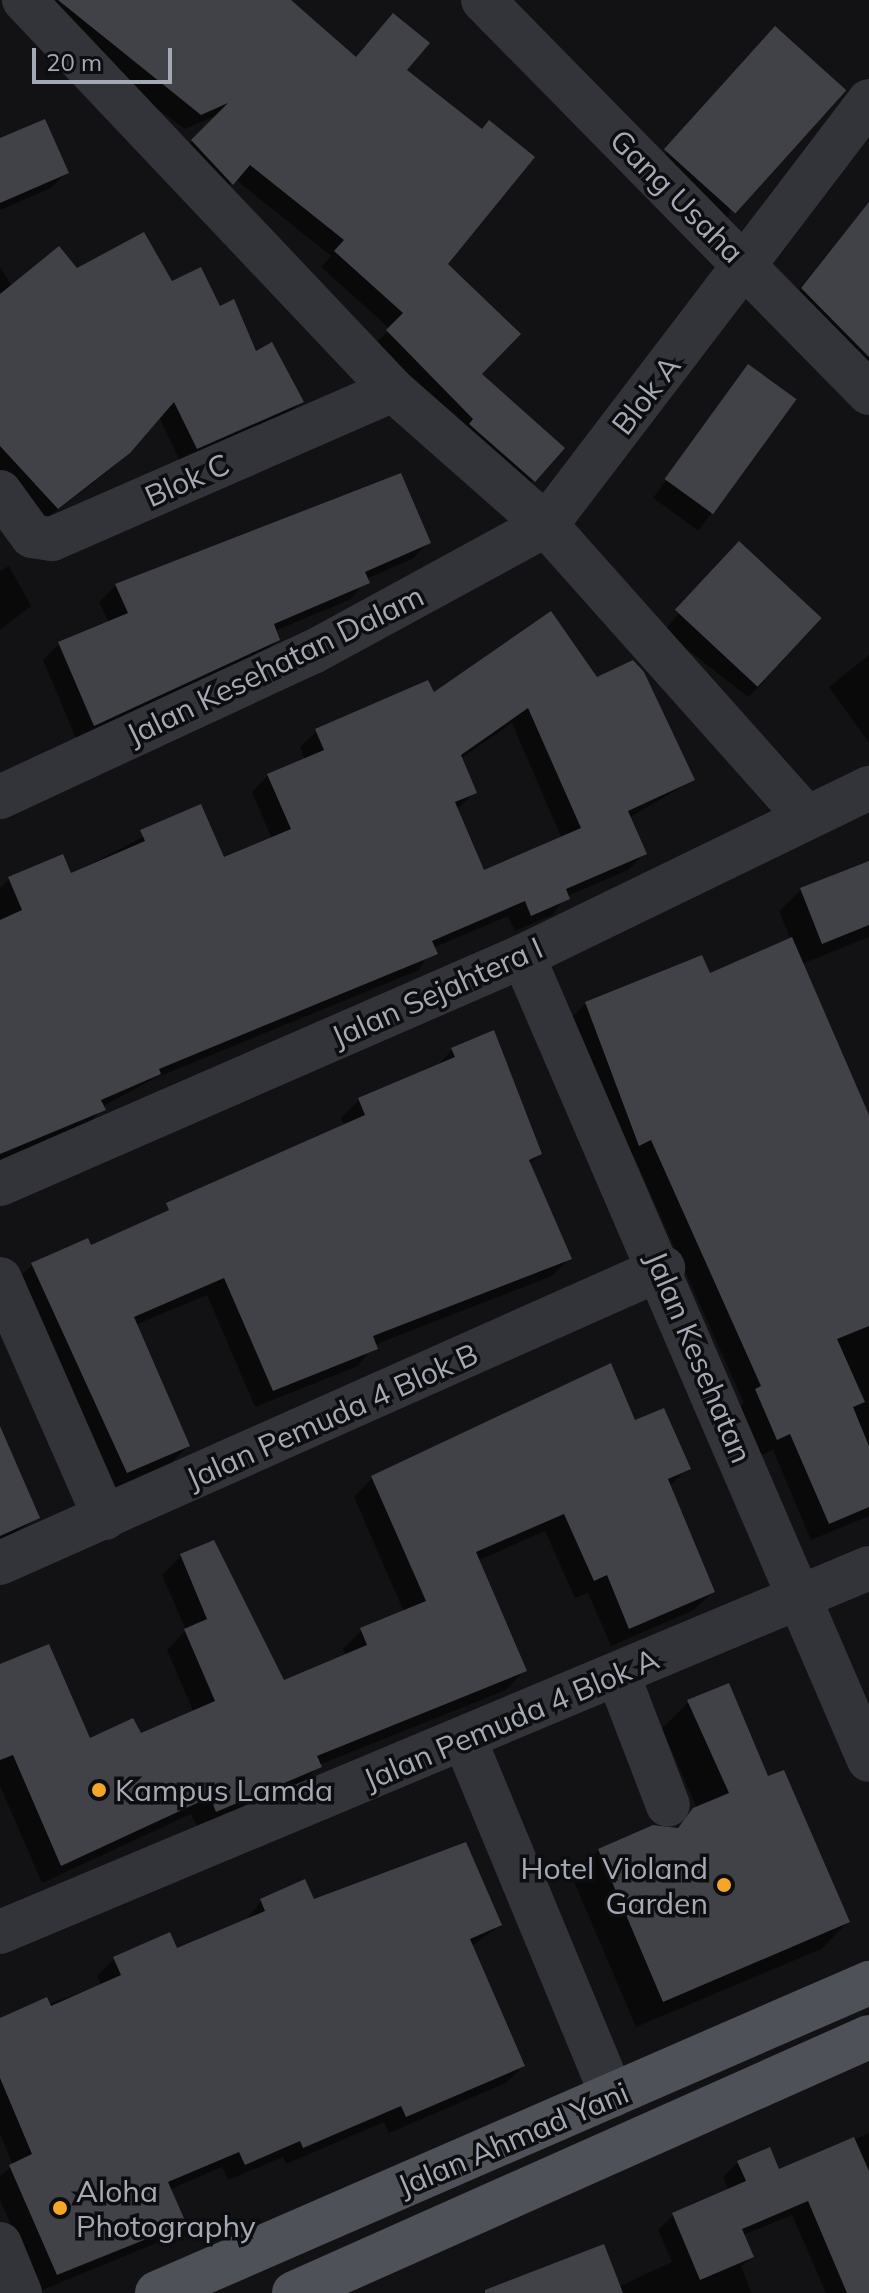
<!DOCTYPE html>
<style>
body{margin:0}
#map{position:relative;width:869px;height:2293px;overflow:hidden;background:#121214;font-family:Mulish,sans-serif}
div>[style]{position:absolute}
.shadow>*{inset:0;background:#0007;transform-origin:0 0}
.building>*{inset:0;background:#414247;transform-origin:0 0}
.minor>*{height:44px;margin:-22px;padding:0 22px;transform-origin:22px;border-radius:22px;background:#333439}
.major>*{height:44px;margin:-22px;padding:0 22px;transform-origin:22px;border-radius:22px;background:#4f5158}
.dots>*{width:22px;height:22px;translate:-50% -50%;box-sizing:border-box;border:4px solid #0d0d0f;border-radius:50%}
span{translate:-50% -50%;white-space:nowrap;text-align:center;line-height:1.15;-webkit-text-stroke:7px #0d0d0f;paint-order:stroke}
.street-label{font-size:30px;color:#a3a9b5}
.poi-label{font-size:30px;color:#a3a9b5}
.left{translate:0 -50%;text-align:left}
.right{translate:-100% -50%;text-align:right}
.scale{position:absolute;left:32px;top:48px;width:140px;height:36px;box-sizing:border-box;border:4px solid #a3a9b5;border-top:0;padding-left:10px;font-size:24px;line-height:28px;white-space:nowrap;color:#a3a9b5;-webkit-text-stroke:6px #0d0d0f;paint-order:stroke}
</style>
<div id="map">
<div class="shadow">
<div style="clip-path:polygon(27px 0,288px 0,355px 59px,393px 15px,445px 264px,479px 374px,533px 480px,519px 495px,373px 346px,390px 329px,321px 267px,331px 256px,235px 179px,217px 198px,178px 156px,220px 114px,185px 129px,85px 55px)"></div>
<div style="clip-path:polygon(755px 50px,729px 215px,709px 236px,648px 174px)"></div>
<div style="clip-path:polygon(0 142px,67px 172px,51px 188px,0 210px)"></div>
<div style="clip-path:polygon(869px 203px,869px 394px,786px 305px)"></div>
<div style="clip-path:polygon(0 267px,12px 286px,77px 271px,171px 283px,219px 308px,301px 401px,286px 417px,181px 463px,159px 417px,112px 468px,41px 523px,0 478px)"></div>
<div style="left:749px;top:366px;width:56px;height:163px;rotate:36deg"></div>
<div style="clip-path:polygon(428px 543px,412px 559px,366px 579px,351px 599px,275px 631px,278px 639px,261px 656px,77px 741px,43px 660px,59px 644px,109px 623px,99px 602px,116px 585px)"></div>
<div style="clip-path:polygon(739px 543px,765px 681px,748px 697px,664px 631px)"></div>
<div style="clip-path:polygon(9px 566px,31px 606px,0 630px,0 571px)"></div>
<div style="clip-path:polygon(869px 655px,869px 743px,829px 687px)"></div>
<div style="clip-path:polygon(evenodd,597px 680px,693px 780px,629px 818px,645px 853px,628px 870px,567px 896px,552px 915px,515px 931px,508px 916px,433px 948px,419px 970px,153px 1079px,102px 1107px,87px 1127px,0 1162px,0 888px,9px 879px,62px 856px,70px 875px,200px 807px,223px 860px,272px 839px,252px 792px,268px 775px,305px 760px,300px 747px,317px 731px,433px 695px,597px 680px,512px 723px,562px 839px,483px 872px,456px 810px,475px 792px,460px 759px,512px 723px)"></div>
<div style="clip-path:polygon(869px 863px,869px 937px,802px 964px,869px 1116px,869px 1516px,811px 1540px,773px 1450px,759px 1456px,739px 1408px,744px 1403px,634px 1157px,621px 1162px,568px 1021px,586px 1003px,708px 976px,791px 940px,779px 911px,801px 890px)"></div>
<div style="clip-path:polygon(452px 1050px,540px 1154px,529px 1164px,570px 1258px,552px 1276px,374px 1345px,358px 1366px,255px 1407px,207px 1295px,135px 1325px,188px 1446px,170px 1464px,110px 1489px,14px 1282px,32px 1265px,90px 1247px,345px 1126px,341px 1118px,359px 1100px,435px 1068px)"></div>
<div style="clip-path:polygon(634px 1423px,688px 1468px,669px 1487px,713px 1592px,694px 1610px,611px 1646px,588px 1593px,575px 1598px,545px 1531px,477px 1561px,524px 1671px,506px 1690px,319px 1765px,301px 1785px,198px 1829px,191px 1814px,42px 1883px,0 1786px,0 1666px,89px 1740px,140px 1736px,194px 1713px,167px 1650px,186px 1630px,162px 1575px,181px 1556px,213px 1543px,283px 1682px,346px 1656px,343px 1649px,362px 1630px,404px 1612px,354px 1497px,372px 1478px)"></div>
<div style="clip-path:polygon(0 1461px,38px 1517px,0 1543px)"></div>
<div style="clip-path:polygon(689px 1702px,767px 1779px,848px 1922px,821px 1949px,636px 2027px,572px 1877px,599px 1850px,674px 1830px,697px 1809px,662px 1728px)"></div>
<div style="clip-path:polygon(304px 1882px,313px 1901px,500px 1925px,471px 1947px,523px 2066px,506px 2083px,389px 2133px,384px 2122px,286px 2164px,283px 2157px,228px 2180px,222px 2167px,169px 2190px,183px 2222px,166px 2239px,40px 2291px,0 2200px,0 2176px,13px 2165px,0 2134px,0 2022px,101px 1985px,97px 1976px,114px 1959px,176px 1951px,245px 1921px,261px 1901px)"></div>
<div style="clip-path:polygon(869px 2133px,869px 2293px,826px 2293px,792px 2215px,743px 2235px,752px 2256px,741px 2267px,752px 2293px,519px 2293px,618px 2287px,672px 2262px,658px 2230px,673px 2215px,729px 2191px,723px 2177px,738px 2162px,778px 2172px)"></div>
</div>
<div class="building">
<div style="clip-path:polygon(58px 0,291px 0,356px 57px,393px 13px,430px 43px,407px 70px,482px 129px,489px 120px,535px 157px,448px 264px,521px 334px,482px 374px,565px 448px,535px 482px,469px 424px,473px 419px,386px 330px,403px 313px,334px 251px,344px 240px,250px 165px,233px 185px,191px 140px,228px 103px,201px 115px)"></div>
<div style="left:775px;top:26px;width:96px;height:166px;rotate:42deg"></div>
<div style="clip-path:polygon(45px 119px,69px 173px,0 203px,0 138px)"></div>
<div style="clip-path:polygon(869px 202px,869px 357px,801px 288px)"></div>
<div style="clip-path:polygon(144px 232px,172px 281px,201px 267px,220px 306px,234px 299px,256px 351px,272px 342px,304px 402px,197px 449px,174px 402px,130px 453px,58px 509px,0 446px,0 294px,59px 246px,77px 268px)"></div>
<div style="left:748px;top:364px;width:60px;height:142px;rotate:36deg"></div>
<div style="clip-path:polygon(401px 473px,431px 543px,365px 572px,370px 583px,274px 624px,280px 640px,94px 726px,58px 642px,128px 613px,115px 584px)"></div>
<div style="left:739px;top:541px;width:113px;height:94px;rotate:43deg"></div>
<div style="clip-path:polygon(evenodd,551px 611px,597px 677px,633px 660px,644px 672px,695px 780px,628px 811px,647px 854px,566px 889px,570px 899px,531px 916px,525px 901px,432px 941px,438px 954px,159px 1069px,161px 1074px,101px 1100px,106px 1110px,0 1154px,0 920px,22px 910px,8px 877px,63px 854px,71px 873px,145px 841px,140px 830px,201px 804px,224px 857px,291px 829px,267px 774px,324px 750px,315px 729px,428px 680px,434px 692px,551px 611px,528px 708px,581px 828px,484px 870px,455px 802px,477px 793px,461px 755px,528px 708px)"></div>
<div style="clip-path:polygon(869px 861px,869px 925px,822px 944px,800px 888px)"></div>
<div style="clip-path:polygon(792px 937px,869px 1115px,869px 1326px,837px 1339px,865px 1402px,853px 1407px,869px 1446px,869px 1507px,829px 1524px,790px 1434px,777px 1440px,755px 1389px,761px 1386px,651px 1140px,639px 1146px,585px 1002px,702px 955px,710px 973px)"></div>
<div style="clip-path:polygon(494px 1030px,542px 1154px,529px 1160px,572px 1259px,373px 1336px,378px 1349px,273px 1391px,224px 1278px,134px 1317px,190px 1446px,127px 1473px,31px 1263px,88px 1238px,91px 1245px,169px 1210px,166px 1203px,365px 1115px,358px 1098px,455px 1057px,451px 1048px)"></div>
<div style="clip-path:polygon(611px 1363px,635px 1420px,664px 1408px,691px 1469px,668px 1479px,715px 1592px,629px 1629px,607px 1575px,594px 1581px,564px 1514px,476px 1552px,527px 1671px,317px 1756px,322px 1767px,216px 1812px,210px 1797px,61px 1866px,13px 1755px,0 1760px,0 1664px,49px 1644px,90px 1738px,133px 1718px,141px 1733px,215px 1701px,184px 1629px,207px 1619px,180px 1554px,214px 1540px,284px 1680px,367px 1645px,360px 1628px,426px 1601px,371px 1476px)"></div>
<div style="clip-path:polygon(0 1426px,40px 1518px,0 1536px)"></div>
<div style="clip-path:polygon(729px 1683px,768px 1776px,784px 1770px,850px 1922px,663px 2002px,598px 1849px,653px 1825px,678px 1828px,693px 1808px,729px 1793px,687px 1700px)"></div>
<div style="clip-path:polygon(466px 1842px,502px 1925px,470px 1939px,525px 2066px,406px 2117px,401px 2106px,303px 2148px,300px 2141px,245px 2165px,239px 2152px,168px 2182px,186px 2223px,57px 2275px,9px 2165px,32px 2154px,0 2078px,0 2018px,47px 1997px,51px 2006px,121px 1975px,113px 1957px,170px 1932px,177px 1948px,265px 1911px,260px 1899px,305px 1879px,314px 1899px)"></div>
<div style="clip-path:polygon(854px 2137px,869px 2171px,869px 2293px,847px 2293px,808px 2201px,742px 2229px,754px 2257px,700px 2280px,672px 2213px,746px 2181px,737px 2161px,770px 2147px,779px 2169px)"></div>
<div style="clip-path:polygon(604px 2244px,623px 2293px,485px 2293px,485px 2290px)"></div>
</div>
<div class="minor">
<div style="left:24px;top:0;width:537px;rotate:46.58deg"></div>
<div style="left:393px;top:390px;width:204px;rotate:41.4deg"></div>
<div style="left:546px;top:525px;width:390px;rotate:48.3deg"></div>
<div style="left:483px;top:0;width:551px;rotate:45.51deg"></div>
<div style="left:0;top:492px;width:54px;rotate:54deg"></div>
<div style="left:32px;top:536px;width:20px;rotate:9deg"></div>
<div style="left:52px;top:539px;width:372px;rotate:-23.6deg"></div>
<div style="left:0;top:797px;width:345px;rotate:-24.9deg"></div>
<div style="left:313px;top:652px;width:265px;rotate:-28.6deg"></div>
<div style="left:546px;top:525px;width:533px;rotate:-52.7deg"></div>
<div style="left:523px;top:956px;width:875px;rotate:66.72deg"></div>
<div style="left:0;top:1184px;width:571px;rotate:-23.55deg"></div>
<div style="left:523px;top:956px;width:385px;rotate:-25.9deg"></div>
<div style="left:0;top:1279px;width:261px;rotate:66.3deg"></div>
<div style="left:0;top:1563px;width:726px;rotate:-23.99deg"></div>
<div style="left:618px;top:1675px;width:139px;rotate:69deg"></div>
<div style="left:464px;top:1738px;width:387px;rotate:67.5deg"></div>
<div style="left:0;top:1932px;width:942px;rotate:-22.73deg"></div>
<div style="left:0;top:2244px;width:53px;rotate:67.8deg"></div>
</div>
<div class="major">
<div style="left:157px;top:2293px;width:777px;rotate:-23.53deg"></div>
<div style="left:294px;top:2293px;width:629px;rotate:-24deg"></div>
</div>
<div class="dots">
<div style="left:99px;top:1790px;background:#f4a629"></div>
<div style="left:724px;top:1885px;background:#f4a629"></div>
<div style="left:60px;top:2208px;background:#f4a629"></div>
</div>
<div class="street-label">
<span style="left:677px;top:196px;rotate:45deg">Gang Usaha</span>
<span style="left:646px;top:395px;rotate:-52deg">Blok A</span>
<span style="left:187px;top:480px;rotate:-24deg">Blok C</span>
<span style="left:275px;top:665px;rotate:-26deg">Jalan Kesehatan Dalam</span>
<span style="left:437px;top:992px;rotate:-24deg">Jalan Sejahtera I</span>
<span style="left:699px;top:1357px;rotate:67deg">Jalan Kesehatan</span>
<span style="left:332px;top:1416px;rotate:-24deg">Jalan Pemuda 4 Blok B</span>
<span style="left:511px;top:1719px;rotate:-23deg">Jalan Pemuda 4 Blok A</span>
<span style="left:513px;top:2139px;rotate:-23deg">Jalan Ahmad Yani</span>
</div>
<div class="poi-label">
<span class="left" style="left:115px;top:1790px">Kampus Lamda</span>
<span class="right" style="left:708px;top:1885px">Hotel Violand<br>Garden</span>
<span class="left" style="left:76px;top:2208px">Aloha<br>Photography</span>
</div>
<div class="scale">20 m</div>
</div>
